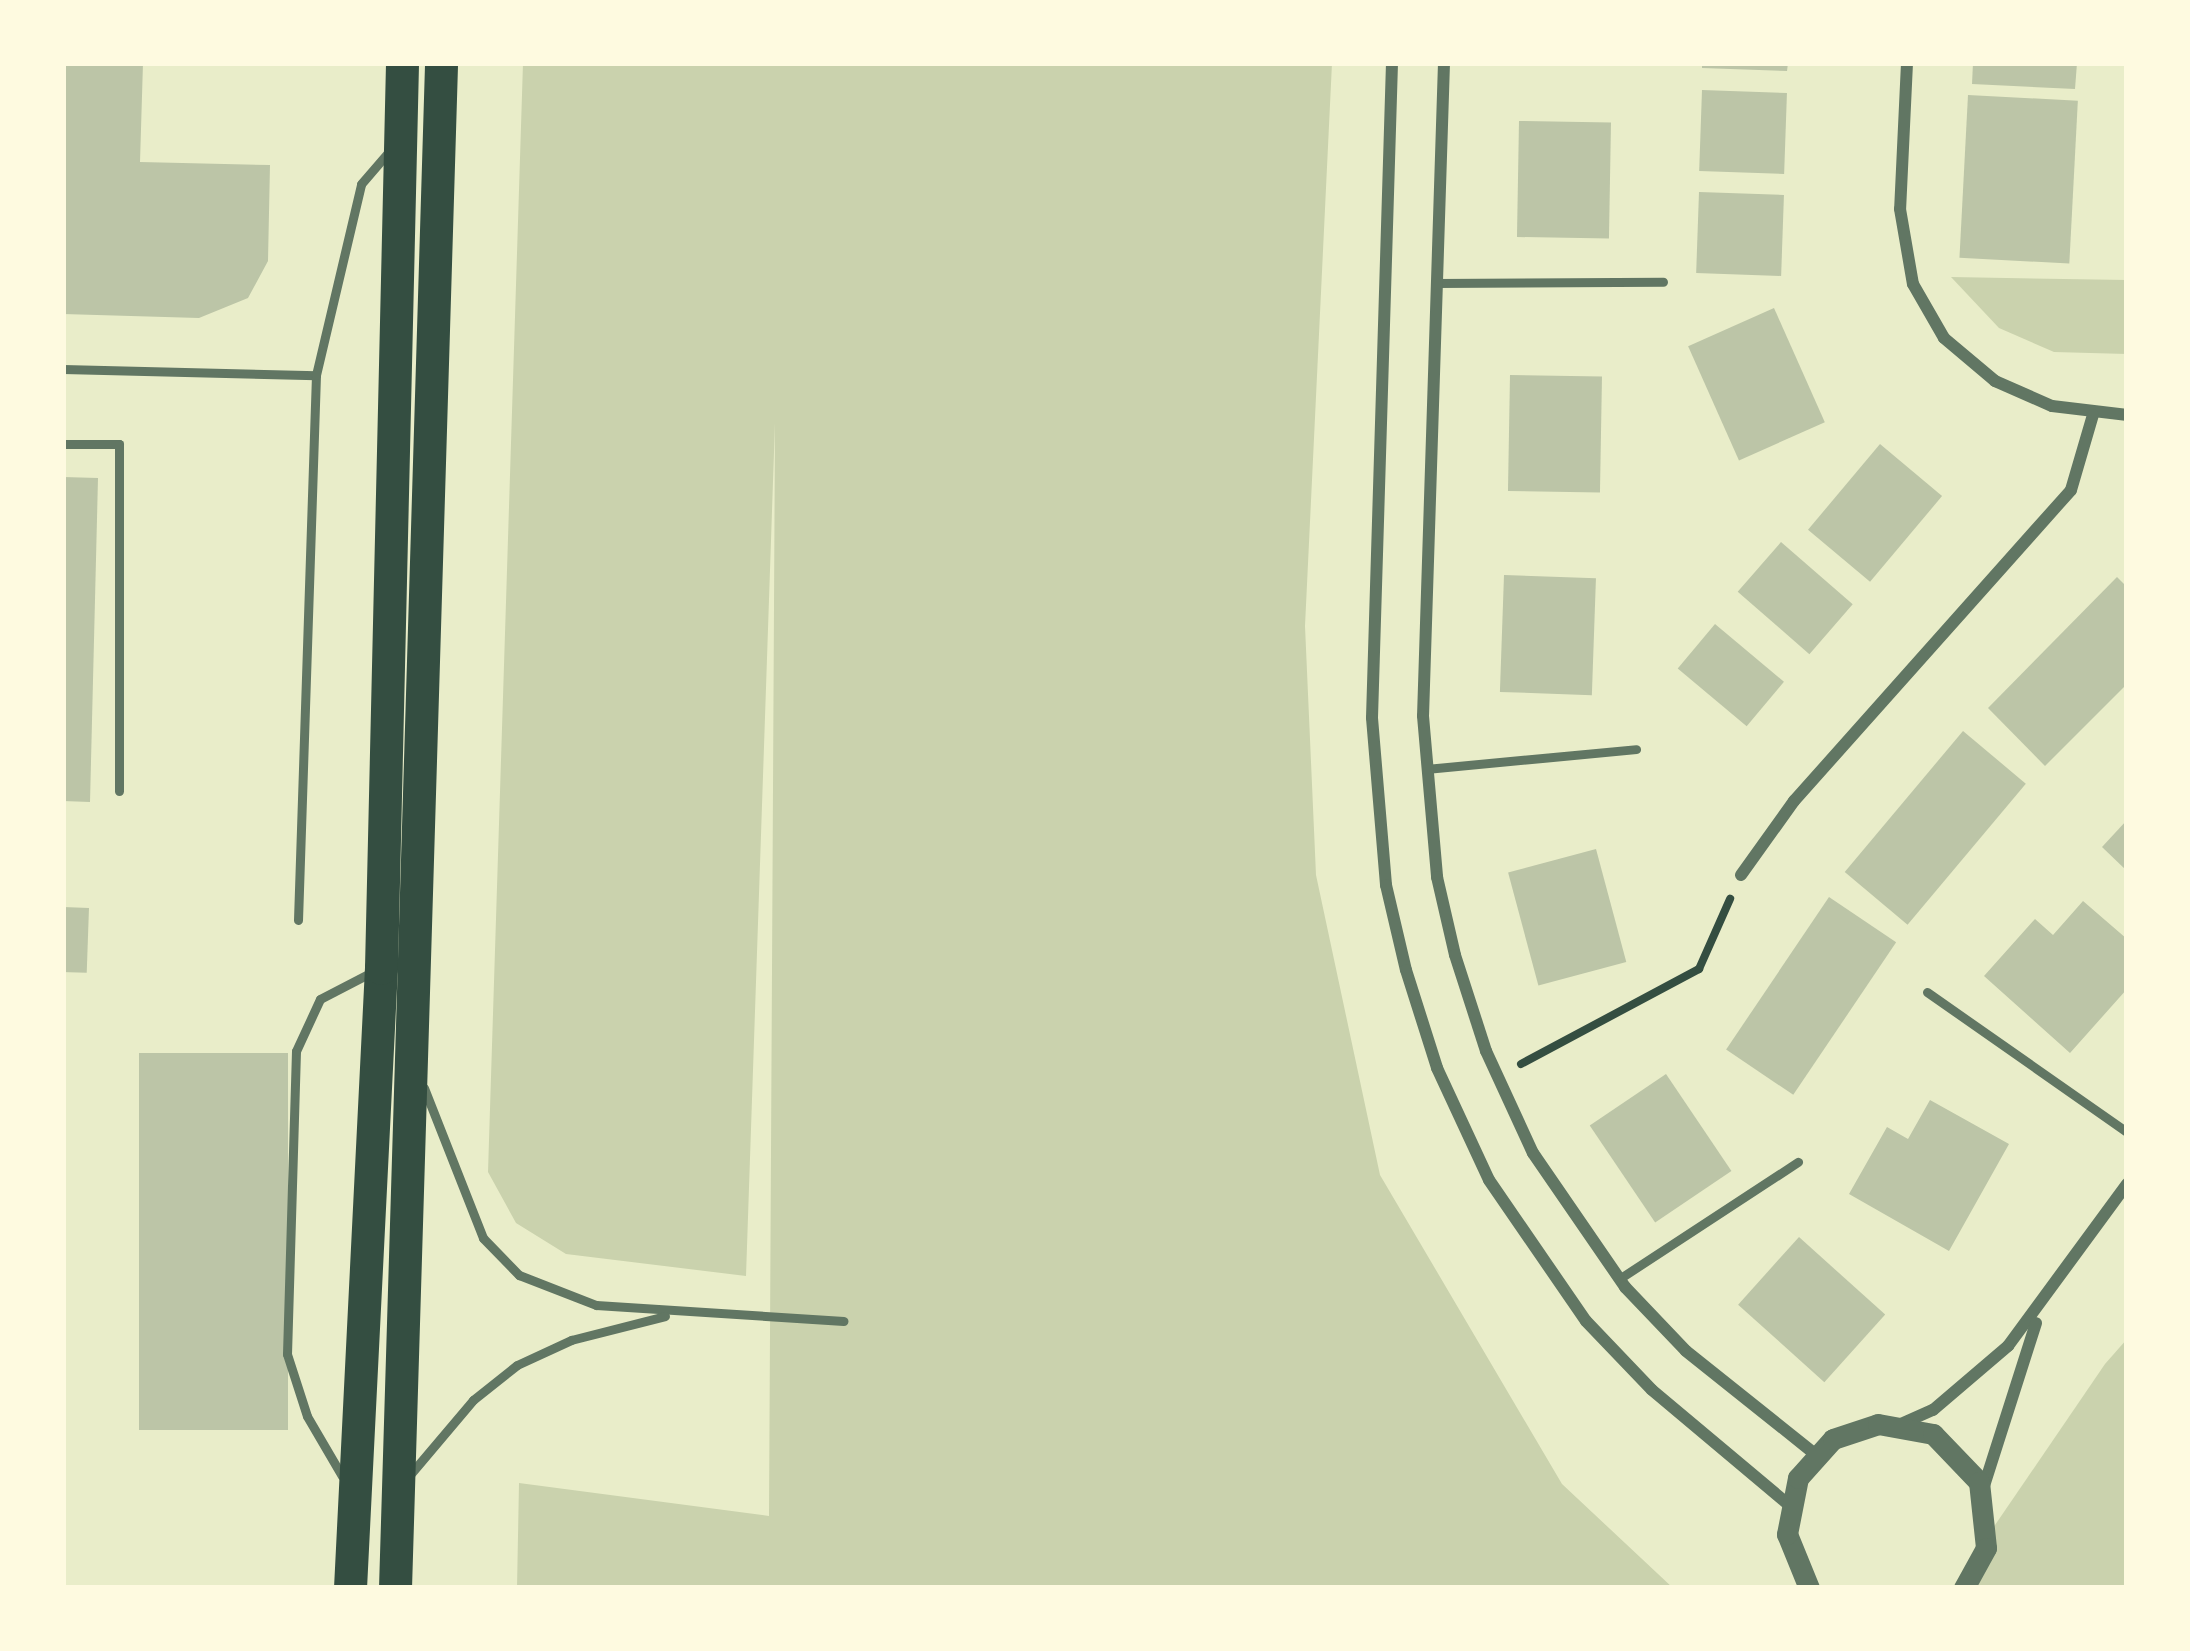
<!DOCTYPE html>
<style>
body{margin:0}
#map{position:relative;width:2190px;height:1651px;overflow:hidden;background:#e9edc9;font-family:"DM Sans",sans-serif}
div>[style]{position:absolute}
.green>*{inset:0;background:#cad2ad}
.building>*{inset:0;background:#bcc5a7;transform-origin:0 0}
.path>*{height:8px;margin:-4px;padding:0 4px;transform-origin:4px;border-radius:4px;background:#344e41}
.service>*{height:9px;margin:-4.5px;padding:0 4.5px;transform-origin:4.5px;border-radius:4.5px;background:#617663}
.minor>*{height:12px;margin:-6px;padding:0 6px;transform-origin:6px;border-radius:6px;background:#617663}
.tertiary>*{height:21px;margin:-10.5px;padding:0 10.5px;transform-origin:10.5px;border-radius:10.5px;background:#617663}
.trunk>*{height:33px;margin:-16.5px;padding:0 16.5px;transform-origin:16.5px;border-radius:16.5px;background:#344e41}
span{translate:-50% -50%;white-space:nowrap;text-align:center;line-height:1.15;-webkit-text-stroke:9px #fefae0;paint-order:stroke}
.frame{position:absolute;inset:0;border:66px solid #fefae0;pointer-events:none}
</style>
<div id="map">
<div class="green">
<div style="clip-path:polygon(523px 63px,1332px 63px,1305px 626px,1316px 875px,1380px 1175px,1562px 1484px,1673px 1588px,517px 1588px,519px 1483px,769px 1516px,775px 423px,746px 1276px,566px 1254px,516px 1223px,488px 1172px)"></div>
<div style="clip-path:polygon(1951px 277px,2127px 280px,2127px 354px,2054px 352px,1999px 328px)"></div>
<div style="clip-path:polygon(2127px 1339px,2127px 1588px,1952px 1588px,2105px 1364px)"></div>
</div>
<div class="building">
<div style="clip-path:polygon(63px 63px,143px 63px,140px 162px,270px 165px,268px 261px,248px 298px,199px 318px,63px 314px)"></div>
<div style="clip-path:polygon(1702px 63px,1788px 63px,1787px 71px,1702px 68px)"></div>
<div style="clip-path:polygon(1973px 63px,2077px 63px,2075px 89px,1972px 84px)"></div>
<div style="left:1702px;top:90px;width:85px;height:81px;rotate:2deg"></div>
<div style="left:1968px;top:95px;width:110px;height:163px;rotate:3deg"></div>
<div style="left:1519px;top:121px;width:92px;height:116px;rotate:1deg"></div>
<div style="left:1699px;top:192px;width:85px;height:81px;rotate:2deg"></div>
<div style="left:1774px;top:308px;width:125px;height:94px;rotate:66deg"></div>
<div style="left:1510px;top:375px;width:92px;height:116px;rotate:1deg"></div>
<div style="left:1880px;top:444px;width:81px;height:112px;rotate:40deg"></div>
<div style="clip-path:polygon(63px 477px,98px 478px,90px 802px,63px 801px)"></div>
<div style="left:1781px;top:542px;width:95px;height:66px;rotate:41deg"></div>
<div style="left:1504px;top:575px;width:92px;height:117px;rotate:2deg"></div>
<div style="clip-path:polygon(2117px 577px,2127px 587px,2127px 684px,2045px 766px,1988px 708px)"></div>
<div style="left:1715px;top:624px;width:90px;height:58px;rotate:40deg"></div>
<div style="left:1963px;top:731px;width:82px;height:184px;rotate:40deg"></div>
<div style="clip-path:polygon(2127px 820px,2127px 871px,2102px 847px)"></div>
<div style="left:1596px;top:849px;width:117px;height:91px;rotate:75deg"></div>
<div style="left:1829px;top:897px;width:81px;height:184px;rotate:34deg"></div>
<div style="clip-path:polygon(2083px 901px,2127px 939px,2127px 989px,2070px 1053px,1984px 976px,2035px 919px,2053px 935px)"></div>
<div style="left:63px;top:907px;width:26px;height:65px;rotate:2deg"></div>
<div style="left:139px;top:1053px;width:149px;height:377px"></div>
<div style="left:1666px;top:1074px;width:117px;height:92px;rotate:56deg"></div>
<div style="clip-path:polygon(1930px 1100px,2009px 1144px,1949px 1251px,1849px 1194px,1887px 1127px,1908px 1139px)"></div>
<div style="left:1799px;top:1237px;width:116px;height:91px;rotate:42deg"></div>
</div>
<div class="path">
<div style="left:1521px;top:1064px;width:202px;rotate:-28.1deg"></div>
<div style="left:1699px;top:969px;width:77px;rotate:-66.1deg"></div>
</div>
<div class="service">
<div style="left:1436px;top:283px;width:227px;rotate:-0.3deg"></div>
<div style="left:63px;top:369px;width:253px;rotate:1.4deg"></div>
<div style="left:63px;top:444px;width:56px"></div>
<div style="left:119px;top:444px;width:347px;rotate:90deg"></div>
<div style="left:1426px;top:769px;width:211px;rotate:-5.4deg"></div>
<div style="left:298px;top:920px;width:545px;rotate:-88.11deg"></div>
<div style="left:316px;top:375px;width:196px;rotate:-76.7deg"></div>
<div style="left:361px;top:184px;width:48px;rotate:-49.3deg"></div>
<div style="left:1927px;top:992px;width:244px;rotate:35deg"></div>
<div style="left:424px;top:1088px;width:161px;rotate:68.5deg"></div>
<div style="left:483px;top:1238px;width:52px;rotate:45.8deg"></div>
<div style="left:519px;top:1275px;width:83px;rotate:21.3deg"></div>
<div style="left:596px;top:1305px;width:248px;rotate:3.7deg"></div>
<div style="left:1619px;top:1279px;width:214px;rotate:-33.2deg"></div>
<div style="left:342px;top:1476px;width:69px;rotate:-120.3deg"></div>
<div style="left:307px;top:1416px;width:65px;rotate:-107.9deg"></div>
<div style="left:287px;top:1354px;width:303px;rotate:-88.3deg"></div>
<div style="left:296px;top:1051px;width:57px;rotate:-65.2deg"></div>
<div style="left:320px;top:999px;width:56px;rotate:-27.5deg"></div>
<div style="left:408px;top:1477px;width:101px;rotate:-49.8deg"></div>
<div style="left:473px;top:1400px;width:56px;rotate:-38.5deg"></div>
<div style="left:517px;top:1365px;width:60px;rotate:-24.8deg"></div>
<div style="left:571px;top:1340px;width:97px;rotate:-14.3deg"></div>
</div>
<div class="minor">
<div style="left:1392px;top:63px;width:655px;rotate:91.75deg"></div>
<div style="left:1372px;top:718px;width:168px;rotate:85.2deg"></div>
<div style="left:1386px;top:885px;width:87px;rotate:76.8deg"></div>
<div style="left:1406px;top:970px;width:103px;rotate:72.4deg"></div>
<div style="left:1437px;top:1068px;width:123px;rotate:65.1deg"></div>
<div style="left:1489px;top:1180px;width:171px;rotate:55.5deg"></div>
<div style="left:1586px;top:1321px;width:95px;rotate:46.3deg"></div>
<div style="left:1652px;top:1390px;width:179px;rotate:40deg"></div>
<div style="left:1444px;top:63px;width:653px;rotate:91.84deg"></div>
<div style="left:1423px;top:716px;width:162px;rotate:85deg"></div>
<div style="left:1437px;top:877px;width:80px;rotate:77deg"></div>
<div style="left:1455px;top:955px;width:101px;rotate:72.1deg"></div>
<div style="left:1486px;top:1051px;width:112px;rotate:65.3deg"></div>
<div style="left:1533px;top:1153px;width:163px;rotate:55.5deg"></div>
<div style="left:1625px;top:1287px;width:88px;rotate:46.4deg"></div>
<div style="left:1686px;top:1351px;width:165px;rotate:38.6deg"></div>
<div style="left:1907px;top:63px;width:146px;rotate:92.7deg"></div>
<div style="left:1900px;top:209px;width:76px;rotate:80.2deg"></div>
<div style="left:1913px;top:284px;width:62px;rotate:60.1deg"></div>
<div style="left:1944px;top:338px;width:67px;rotate:40.1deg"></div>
<div style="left:1995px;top:381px;width:62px;rotate:23.7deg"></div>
<div style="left:2052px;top:406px;width:76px;rotate:6.8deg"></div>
<div style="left:1741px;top:875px;width:91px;rotate:-54.4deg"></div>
<div style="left:1794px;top:801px;width:416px;rotate:-48.3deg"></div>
<div style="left:2071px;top:490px;width:78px;rotate:-73.7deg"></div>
<div style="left:1901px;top:1424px;width:35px;rotate:-24deg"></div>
<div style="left:1933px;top:1410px;width:99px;rotate:-40.5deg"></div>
<div style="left:2008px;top:1346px;width:201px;rotate:-53.7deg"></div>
<div style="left:1984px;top:1486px;width:171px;rotate:-72.3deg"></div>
</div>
<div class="tertiary">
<div style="left:1809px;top:1588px;width:58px;rotate:-112.2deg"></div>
<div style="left:1787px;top:1534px;width:57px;rotate:-78.9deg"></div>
<div style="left:1798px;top:1478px;width:52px;rotate:-48.1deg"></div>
<div style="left:1833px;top:1439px;width:47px;rotate:-18.4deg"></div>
<div style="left:1878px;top:1424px;width:56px;rotate:10.3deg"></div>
<div style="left:1933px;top:1434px;width:66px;rotate:46.2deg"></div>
<div style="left:1979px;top:1482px;width:66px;rotate:83.9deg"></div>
<div style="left:1986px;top:1548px;width:46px;rotate:118.8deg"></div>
</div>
<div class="trunk">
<div style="left:350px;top:1588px;width:621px;rotate:-87.14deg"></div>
<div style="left:381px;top:968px;width:905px;rotate:-88.67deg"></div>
<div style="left:395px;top:1588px;width:1526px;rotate:-88.27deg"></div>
</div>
<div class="frame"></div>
</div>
